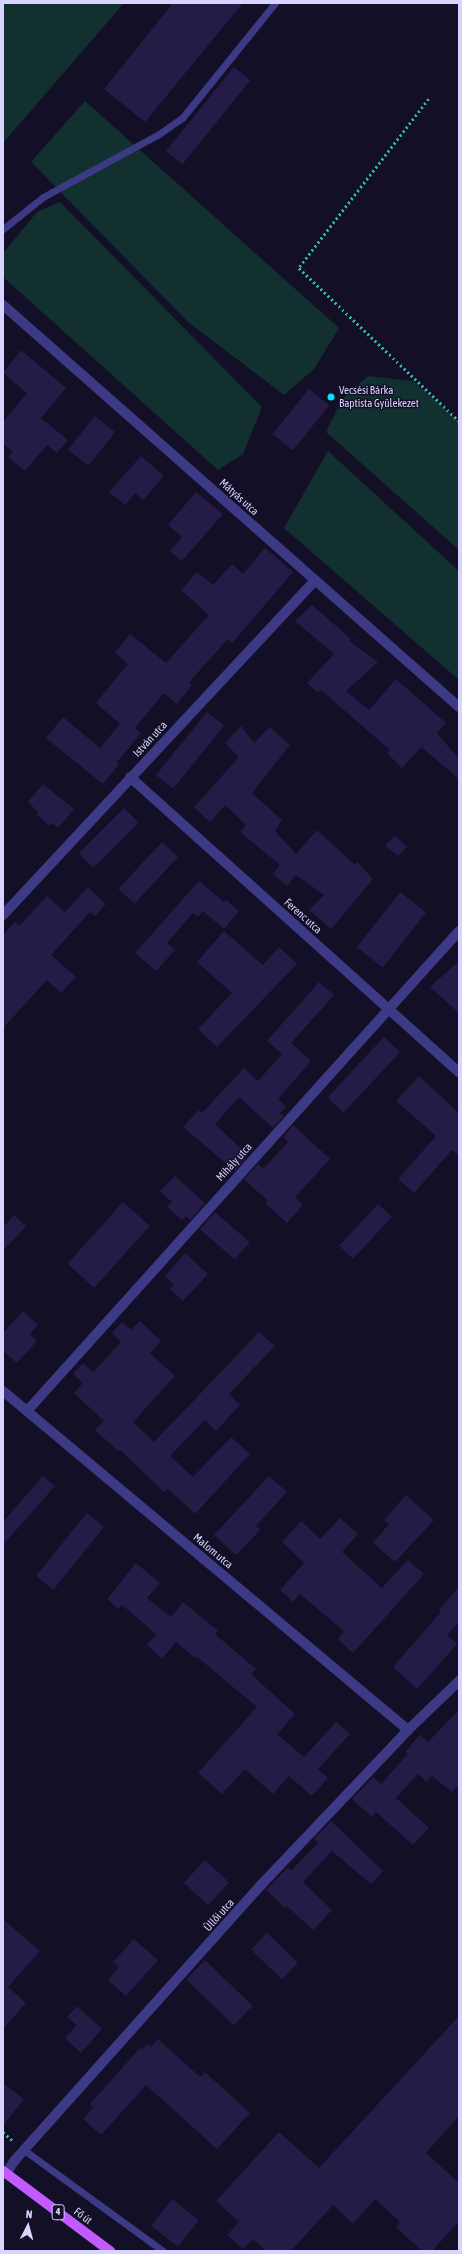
<!DOCTYPE html>
<meta charset="utf-8">
<style>
body{margin:0}
#map{position:relative;width:462px;height:2254px;overflow:hidden;background:#130f26;font-family:"Asap Condensed",sans-serif}
div>[style]{position:absolute}
.green>*{inset:0;background:#12302f}
.building>*{inset:0;background:#241b47;transform-origin:0 0}
.path>*{height:2.5px;margin-top:-1.25px;transform-origin:0;background:repeating-linear-gradient(90deg,#2fb8b0 0 2px,transparent 0 5px)}
.lane>*{height:7px;margin:-3.5px;padding:0 3.5px;transform-origin:3.5px;border-radius:3.5px;background:#3d3a85}
.street>*{height:10px;margin:-5px;padding:0 5px;transform-origin:5px;border-radius:5px;background:#3d3a85}
.primary>*{height:10px;margin:-5px;padding:0 5px;transform-origin:5px;border-radius:5px;background:#c25bff}
.dots>*{width:11px;height:11px;translate:-50% -50%;box-sizing:border-box;border:2px solid #130f26;border-radius:50%}
span{translate:-50% -50%;white-space:nowrap;text-align:center;line-height:1.15;-webkit-text-stroke:3px #130f26;paint-order:stroke}
.shield-label span{padding:1px 3px;background:#130f26;border:1px solid;border-radius:3px;-webkit-text-stroke-width:0}
.shield-label{font-size:10px;color:#d9d4ff;font-weight:700}
.poi-label{font-size:11px;color:#d9d4ff}
.left{translate:0 -50%;text-align:left}
.street-label{font-size:11px;color:#d9d4ff}
.frame{position:absolute;inset:0;border:4px solid #d9d4ff;pointer-events:none}
.north{position:absolute;left:8px;top:2206px;width:40px;height:40px;-webkit-text-stroke:3px #130f26;paint-order:stroke;rotate:6deg;font-size:11px;font-weight:700;line-height:16px;text-align:center;color:#d9d4ff}
.north::after{content:'';display:block;margin:auto;width:14px;height:18px;background:#d9d4ff;clip-path:polygon(50% 0,100% 100%,50% 72%,0 100%)}
</style>
<div id="map">
<div class="green">
<div style="clip-path:polygon(3px 3px,124px 3px,3px 143px)"></div>
<div style="clip-path:polygon(85px 101px,339px 328px,314px 369px,284px 395px,188px 322px,31px 162px)"></div>
<div style="clip-path:polygon(60px 202px,262px 407px,243px 454px,218px 470px,3px 277px,3px 253px,37px 212px)"></div>
<div style="clip-path:polygon(368px 376px,413px 381px,459px 421px,459px 550px,326px 432px,342px 399px)"></div>
<div style="clip-path:polygon(328px 451px,459px 571px,459px 680px,284px 528px)"></div>
</div>
<div class="building">
<div style="clip-path:polygon(173px 3px,243px 3px,145px 122px,104px 89px)"></div>
<div style="left:234px;top:67px;width:21px;height:108px;rotate:39deg"></div>
<div style="clip-path:polygon(21px 350px,66px 388px,41px 418px,68px 440px,57px 453px,47px 445px,25px 471px,8px 457px,13px 452px,3px 444px,3px 422px,27px 393px,3px 373px)"></div>
<div style="left:309px;top:389px;width:26px;height:58px;rotate:39deg"></div>
<div style="left:95px;top:416px;width:26px;height:43px;rotate:39deg"></div>
<div style="clip-path:polygon(141px 456px,164px 476px,143px 500px,135px 493px,125px 505px,109px 492px)"></div>
<div style="clip-path:polygon(196px 492px,223px 514px,182px 561px,170px 551px,182px 537px,168px 525px)"></div>
<div style="clip-path:polygon(265px 548px,293px 572px,232px 643px,228px 639px,189px 682px,192px 685px,177px 704px,164px 693px,135px 728px,141px 733px,117px 762px,119px 764px,103px 784px,46px 738px,63px 717px,100px 748px,120px 724px,96px 703px,128px 664px,115px 653px,130px 634px,166px 663px,209px 615px,181px 590px,197px 572px,213px 585px,232px 564px,243px 574px)"></div>
<div style="clip-path:polygon(312px 605px,351px 639px,349px 641px,378px 662px,346px 691px,369px 710px,396px 679px,446px 723px,437px 733px,459px 759px,459px 779px,421px 747px,402px 768px,387px 753px,390px 750px,321px 690px,318px 693px,307px 683px,334px 654px,295px 621px)"></div>
<div style="left:207px;top:712px;width:22px;height:81px;rotate:39deg"></div>
<div style="clip-path:polygon(241px 726px,254px 743px,270px 727px,290px 745px,252px 793px,282px 820px,275px 831px,296px 854px,317px 830px,355px 865px,357px 862px,373px 879px,331px 929px,309px 910px,324px 895px,296px 875px,287px 886px,273px 874px,280px 865px,240px 832px,246px 825px,225px 805px,210px 822px,194px 807px,239px 757px,225px 743px)"></div>
<div style="clip-path:polygon(43px 784px,74px 809px,58px 828px,52px 823px,50px 826px,36px 814px,38px 812px,28px 802px)"></div>
<div style="left:124px;top:808px;width:21px;height:64px;rotate:45deg"></div>
<div style="clip-path:polygon(395px 835px,407px 847px,398px 856px,385px 846px)"></div>
<div style="left:162px;top:842px;width:22px;height:64px;rotate:43deg"></div>
<div style="clip-path:polygon(199px 881px,224px 902px,226px 900px,239px 911px,224px 929px,203px 911px,198px 917px,193px 913px,167px 943px,175px 950px,156px 971px,135px 953px)"></div>
<div style="clip-path:polygon(88px 887px,106px 904px,95px 916px,90px 912px,51px 955px,76px 977px,61px 993px,47px 980px,3px 1028px,3px 935px,15px 922px,19px 926px,47px 896px,65px 912px)"></div>
<div style="left:400px;top:892px;width:33px;height:70px;rotate:38deg"></div>
<div style="clip-path:polygon(224px 931px,263px 965px,279px 947px,297px 964px,217px 1047px,198px 1029px,232px 993px,197px 962px)"></div>
<div style="clip-path:polygon(459px 961px,459px 1013px,430px 987px)"></div>
<div style="clip-path:polygon(319px 982px,334px 995px,291px 1043px,311px 1061px,278px 1099px,286px 1107px,280px 1113px,284px 1116px,273px 1128px,239px 1097px,215px 1124px,248px 1155px,235px 1171px,183px 1127px,199px 1110px,202px 1113px,244px 1068px,258px 1081px,282px 1054px,267px 1041px)"></div>
<div style="left:384px;top:1037px;width:22px;height:83px;rotate:43deg"></div>
<div style="clip-path:polygon(419px 1076px,459px 1113px,459px 1155px,452px 1150px,414px 1193px,398px 1179px,436px 1136px,396px 1101px)"></div>
<div style="clip-path:polygon(293px 1125px,330px 1159px,295px 1197px,303px 1205px,287px 1223px,266px 1204px,268px 1201px,244px 1179px,258px 1164px,263px 1169px,288px 1142px,283px 1137px)"></div>
<div style="clip-path:polygon(175px 1176px,205px 1203px,190px 1220px,186px 1216px,182px 1220px,167px 1207px,172px 1202px,160px 1191px)"></div>
<div style="left:123px;top:1202px;width:36px;height:83px;rotate:42deg"></div>
<div style="left:378px;top:1204px;width:19px;height:57px;rotate:43deg"></div>
<div style="left:215px;top:1212px;width:46px;height:23px;rotate:41deg"></div>
<div style="clip-path:polygon(14px 1215px,26px 1226px,3px 1251px,3px 1227px)"></div>
<div style="clip-path:polygon(185px 1253px,208px 1274px,183px 1301px,170px 1289px,174px 1285px,165px 1276px)"></div>
<div style="clip-path:polygon(23px 1311px,38px 1325px,30px 1334px,37px 1341px,17px 1363px,3px 1351px,3px 1333px)"></div>
<div style="clip-path:polygon(140px 1321px,161px 1341px,150px 1353px,175px 1376px,133px 1422px,154px 1442px,259px 1332px,275px 1346px,229px 1394px,240px 1405px,216px 1431px,205px 1420px,170px 1456px,193px 1477px,231px 1437px,250px 1454px,195px 1514px,168px 1489px,164px 1492px,120px 1450px,118px 1451px,95px 1430px,104px 1421px,74px 1393px,83px 1383px,73px 1374px,83px 1363px,93px 1372px,121px 1342px,112px 1333px,122px 1322px,131px 1330px)"></div>
<div style="clip-path:polygon(43px 1476px,55px 1486px,3px 1545px,3px 1522px)"></div>
<div style="clip-path:polygon(269px 1476px,287px 1492px,256px 1526px,260px 1530px,236px 1555px,214px 1535px)"></div>
<div style="clip-path:polygon(406px 1495px,434px 1520px,395px 1562px,373px 1543px,389px 1524px,384px 1520px)"></div>
<div style="left:87px;top:1513px;width:22px;height:81px;rotate:39deg"></div>
<div style="clip-path:polygon(340px 1518px,358px 1534px,342px 1552px,382px 1588px,408px 1560px,424px 1574px,353px 1653px,338px 1639px,344px 1631px,300px 1594px,293px 1602px,280px 1590px,304px 1563px,282px 1542px,301px 1521px,320px 1539px)"></div>
<div style="clip-path:polygon(136px 1563px,160px 1583px,147px 1598px,171px 1617px,183px 1602px,218px 1631px,215px 1634px,256px 1669px,251px 1674px,295px 1714px,277px 1734px,304px 1757px,336px 1722px,350px 1734px,318px 1769px,328px 1778px,312px 1796px,289px 1776px,273px 1794px,245px 1769px,222px 1794px,198px 1773px,257px 1707px,196px 1656px,195px 1658px,176px 1642px,162px 1659px,147px 1645px,156px 1634px,122px 1605px,118px 1609px,107px 1599px)"></div>
<div style="clip-path:polygon(459px 1587px,459px 1622px,447px 1635px,457px 1644px,417px 1689px,393px 1667px,441px 1612px,439px 1610px)"></div>
<div style="clip-path:polygon(459px 1710px,459px 1784px,452px 1792px,432px 1776px,427px 1782px,418px 1774px,396px 1798px,429px 1828px,413px 1845px,376px 1812px,372px 1817px,352px 1799px,373px 1777px,381px 1784px,408px 1754px,405px 1752px,420px 1735px,428px 1742px)"></div>
<div style="clip-path:polygon(331px 1821px,383px 1871px,371px 1884px,332px 1851px,303px 1882px,332px 1910px,313px 1930px,287px 1906px,285px 1908px,266px 1890px,288px 1867px,291px 1871px,318px 1843px,314px 1839px)"></div>
<div style="left:205px;top:1860px;width:33px;height:31px;rotate:43deg"></div>
<div style="clip-path:polygon(3px 1919px,40px 1951px,8px 1987px,26px 2003px,3px 2029px)"></div>
<div style="left:267px;top:1933px;width:43px;height:23px;rotate:44deg"></div>
<div style="clip-path:polygon(134px 1939px,158px 1960px,126px 1996px,108px 1980px,119px 1967px,113px 1962px)"></div>
<div style="left:205px;top:1960px;width:66px;height:27px;rotate:44deg"></div>
<div style="clip-path:polygon(77px 2006px,102px 2029px,81px 2053px,65px 2038px,77px 2025px,67px 2017px)"></div>
<div style="clip-path:polygon(459px 2016px,459px 2116px,426px 2153px,459px 2183px,459px 2221px,432px 2251px,422px 2251px,396px 2227px,400px 2222px,375px 2199px,353px 2224px,333px 2205px,291px 2251px,266px 2251px,253px 2239px,243px 2249px,227px 2235px,239px 2222px,216px 2201px,279px 2132px,319px 2168px)"></div>
<div style="clip-path:polygon(158px 2039px,200px 2077px,205px 2072px,250px 2113px,217px 2149px,146px 2085px,101px 2135px,83px 2119px,93px 2107px,90px 2104px,140px 2048px,142px 2050px,147px 2044px,151px 2047px)"></div>
<div style="clip-path:polygon(3px 2083px,24px 2099px,3px 2126px)"></div>
<div style="left:172px;top:2199px;width:34px;height:34px;rotate:38deg"></div>
</div>
<div class="path">
<div style="left:429px;top:99px;width:213px;rotate:127.6deg"></div>
<div style="left:299px;top:268px;width:221px;rotate:43.7deg"></div>
<div style="left:3px;top:2132px;width:13px;rotate:42deg"></div>
</div>
<div class="lane">
<div style="left:3px;top:229px;width:51px;rotate:-38.7deg"></div>
<div style="left:43px;top:197px;width:132px;rotate:-28.5deg"></div>
<div style="left:159px;top:134px;width:29px;rotate:-35deg"></div>
<div style="left:183px;top:117px;width:146px;rotate:-51.1deg"></div>
<div style="left:24px;top:2150px;width:172px;rotate:36deg"></div>
</div>
<div class="street">
<div style="left:3px;top:305px;width:608px;rotate:41.4deg"></div>
<div style="left:130px;top:777px;width:442px;rotate:41.9deg"></div>
<div style="left:3px;top:915px;width:457px;rotate:-47deg"></div>
<div style="left:3px;top:1391px;width:528px;rotate:39.93deg"></div>
<div style="left:27px;top:1411px;width:646px;rotate:-48.01deg"></div>
<div style="left:6px;top:2173px;width:16px;rotate:-55deg"></div>
<div style="left:15px;top:2160px;width:369px;rotate:-48.2deg"></div>
<div style="left:261px;top:1885px;width:214px;rotate:-46.5deg"></div>
<div style="left:408px;top:1730px;width:71px;rotate:-43.9deg"></div>
</div>
<div class="primary">
<div style="left:3px;top:2171px;width:134px;rotate:36.8deg"></div>
</div>
<div class="dots">
<div style="left:331px;top:397px;background:#00e5ff"></div>
</div>
<div class="shield-label">
<span style="left:58px;top:2212px">4</span>
</div>
<div class="poi-label">
<span class="left" style="left:339px;top:397px">Vecsési Bárka<br>Baptista Gyülekezet</span>
</div>
<div class="street-label">
<span style="left:239px;top:497px;rotate:42deg">Mátyás utca</span>
<span style="left:150px;top:739px;rotate:-47deg">István utca</span>
<span style="left:303px;top:916px;rotate:42deg">Ferenc utca</span>
<span style="left:234px;top:1162px;rotate:-48deg">Mihály utca</span>
<span style="left:213px;top:1551px;rotate:40deg">Malom utca</span>
<span style="left:219px;top:1915px;rotate:-48deg">Üllői utca</span>
<span style="left:83px;top:2216px;rotate:37deg">Fő út</span>
</div>
<div class="frame"></div>
<div class="north">N</div>
</div>
